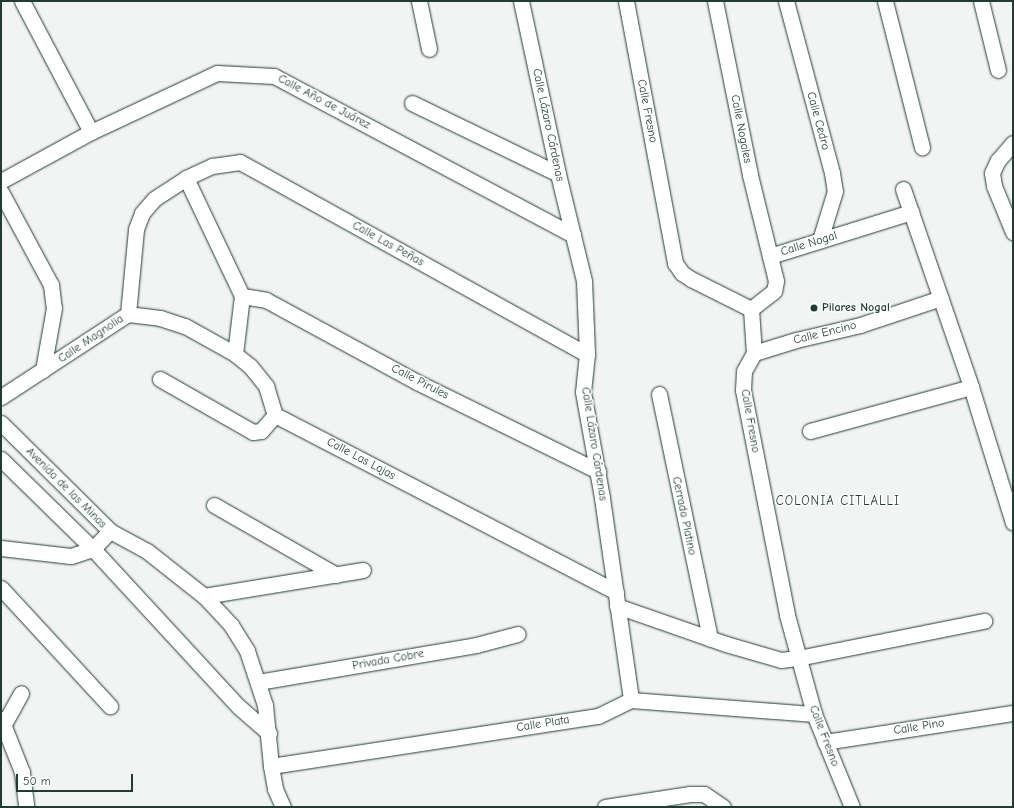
<!DOCTYPE html>
<meta charset="utf-8">
<style>
body{margin:0}
#map{position:relative;width:1014px;height:808px;overflow:hidden;background:#f2f3f3;font-family:"Comic Neue",sans-serif}
div>[style]{position:absolute}
.roads{filter:drop-shadow(0 0 1px #1f3d34) drop-shadow(0 0 1px #1f3d34)}
.minor>*{height:15px;margin:-7.5px;padding:0 7.5px;transform-origin:7.5px;border-radius:7.5px;background:#fff}
.dots>*{width:11px;height:11px;translate:-50% -50%;box-sizing:border-box;border:2px solid #fff;border-radius:50%}
span{translate:-50% -50%;white-space:nowrap;text-align:center;line-height:1.15;-webkit-text-stroke:3px #fff;paint-order:stroke}
.street-label{font-size:12px;color:#1f3d34}
.poi-label{font-size:12px;color:#1f3d34;font-weight:700}
.left{translate:0 -50%;text-align:left}
.neighbourhood-label{font-size:13px;color:#1f3d34;letter-spacing:1px}
.frame{position:absolute;inset:0;border:2px solid #1f3d34;pointer-events:none}
.scale{position:absolute;left:16px;top:774px;width:117px;height:18px;box-sizing:border-box;border:2px solid #1f3d34;border-top:0;padding-left:5px;font-size:12px;line-height:14px;white-space:nowrap;color:#1f3d34;-webkit-text-stroke:3px #fff;paint-order:stroke}
</style>
<div id="map">
<div class="roads">
<div class="minor">
<div style="left:22px;top:1px;width:148px;rotate:62.2deg"></div>
<div style="left:419px;top:1px;width:49px;rotate:78.2deg"></div>
<div style="left:521px;top:1px;width:177px;rotate:77.9deg"></div>
<div style="left:558px;top:174px;width:110px;rotate:76.3deg"></div>
<div style="left:584px;top:281px;width:73px;rotate:87.6deg"></div>
<div style="left:587px;top:354px;width:38px;rotate:96deg"></div>
<div style="left:583px;top:392px;width:108px;rotate:79.8deg"></div>
<div style="left:602px;top:498px;width:204px;rotate:81.8deg"></div>
<div style="left:626px;top:1px;width:267px;rotate:79.4deg"></div>
<div style="left:675px;top:263px;width:12px;rotate:55deg"></div>
<div style="left:682px;top:273px;width:11px;rotate:34deg"></div>
<div style="left:691px;top:279px;width:67px;rotate:26.6deg"></div>
<div style="left:751px;top:309px;width:44px;rotate:86.1deg"></div>
<div style="left:754px;top:353px;width:21px;rotate:119deg"></div>
<div style="left:744px;top:371px;width:19px;rotate:93deg"></div>
<div style="left:743px;top:390px;width:229px;rotate:78.9deg"></div>
<div style="left:787px;top:615px;width:103px;rotate:74.7deg"></div>
<div style="left:814px;top:714px;width:100px;rotate:67.8deg"></div>
<div style="left:715px;top:1px;width:177px;rotate:78.6deg"></div>
<div style="left:750px;top:175px;width:109px;rotate:76.2deg"></div>
<div style="left:776px;top:281px;width:10px;rotate:101deg"></div>
<div style="left:774px;top:291px;width:29px;rotate:142deg"></div>
<div style="left:786px;top:1px;width:178px;rotate:75deg"></div>
<div style="left:832px;top:173px;width:18px;rotate:81deg"></div>
<div style="left:835px;top:191px;width:51px;rotate:107deg"></div>
<div style="left:885px;top:1px;width:151px;rotate:75.8deg"></div>
<div style="left:981px;top:1px;width:71px;rotate:76.2deg"></div>
<div style="left:412px;top:103px;width:162px;rotate:25.9deg"></div>
<div style="left:1013px;top:143px;width:23px;rotate:131deg"></div>
<div style="left:998px;top:160px;width:14px;rotate:115deg"></div>
<div style="left:992px;top:173px;width:13px;rotate:81deg"></div>
<div style="left:994px;top:186px;width:50px;rotate:67.6deg"></div>
<div style="left:186px;top:178px;width:131px;rotate:64.6deg"></div>
<div style="left:242px;top:296px;width:58px;rotate:96.9deg"></div>
<div style="left:1px;top:181px;width:102px;rotate:-28.6deg"></div>
<div style="left:91px;top:132px;width:139px;rotate:-25.1deg"></div>
<div style="left:217px;top:73px;width:57px;rotate:3deg"></div>
<div style="left:274px;top:76px;width:339px;rotate:28deg"></div>
<div style="left:903px;top:189px;width:209px;rotate:71deg"></div>
<div style="left:971px;top:387px;width:142px;rotate:72.8deg"></div>
<div style="left:1px;top:192px;width:106px;rotate:61.7deg"></div>
<div style="left:51px;top:285px;width:23px;rotate:83deg"></div>
<div style="left:54px;top:308px;width:63px;rotate:100.1deg"></div>
<div style="left:770px;top:256px;width:148px;rotate:-17.3deg"></div>
<div style="left:242px;top:296px;width:24px;rotate:9deg"></div>
<div style="left:266px;top:300px;width:172px;rotate:28.5deg"></div>
<div style="left:417px;top:382px;width:202px;rotate:26.2deg"></div>
<div style="left:128px;top:314px;width:85px;rotate:-84.6deg"></div>
<div style="left:136px;top:229px;width:17px;rotate:-69deg"></div>
<div style="left:142px;top:213px;width:18px;rotate:-49deg"></div>
<div style="left:154px;top:199px;width:38px;rotate:-33deg"></div>
<div style="left:186px;top:178px;width:29px;rotate:-25deg"></div>
<div style="left:212px;top:166px;width:28px;rotate:-8deg"></div>
<div style="left:240px;top:162px;width:397px;rotate:29deg"></div>
<div style="left:128px;top:314px;width:32px;rotate:7deg"></div>
<div style="left:160px;top:318px;width:26px;rotate:18deg"></div>
<div style="left:185px;top:326px;width:57px;rotate:29.2deg"></div>
<div style="left:235px;top:354px;width:19px;rotate:39deg"></div>
<div style="left:250px;top:366px;width:26px;rotate:51deg"></div>
<div style="left:266px;top:386px;width:30px;rotate:73deg"></div>
<div style="left:275px;top:415px;width:384px;rotate:27.4deg"></div>
<div style="left:754px;top:353px;width:44px;rotate:-17.2deg"></div>
<div style="left:796px;top:340px;width:66px;rotate:-13.2deg"></div>
<div style="left:860px;top:325px;width:85px;rotate:-18.4deg"></div>
<div style="left:160px;top:379px;width:107px;rotate:29.7deg"></div>
<div style="left:253px;top:432px;width:8px;rotate:-7deg"></div>
<div style="left:261px;top:431px;width:21px;rotate:-49deg"></div>
<div style="left:659px;top:394px;width:250px;rotate:78.2deg"></div>
<div style="left:1px;top:397px;width:152px;rotate:-33.2deg"></div>
<div style="left:1px;top:423px;width:153px;rotate:44.7deg"></div>
<div style="left:110px;top:531px;width:42px;rotate:28.4deg"></div>
<div style="left:147px;top:551px;width:73px;rotate:38.3deg"></div>
<div style="left:204px;top:596px;width:40px;rotate:47deg"></div>
<div style="left:231px;top:625px;width:31px;rotate:58deg"></div>
<div style="left:247px;top:651px;width:57px;rotate:71.6deg"></div>
<div style="left:265px;top:705px;width:61px;rotate:84.4deg"></div>
<div style="left:271px;top:766px;width:23px;rotate:80deg"></div>
<div style="left:275px;top:789px;width:20px;rotate:66deg"></div>
<div style="left:810px;top:431px;width:167px;rotate:-15.3deg"></div>
<div style="left:1px;top:459px;width:129px;rotate:44.4deg"></div>
<div style="left:93px;top:549px;width:215px;rotate:47.3deg"></div>
<div style="left:239px;top:707px;width:40px;rotate:41deg"></div>
<div style="left:214px;top:505px;width:141px;rotate:29.8deg"></div>
<div style="left:1px;top:548px;width:70px;rotate:6.5deg"></div>
<div style="left:71px;top:556px;width:23px;rotate:-18deg"></div>
<div style="left:93px;top:549px;width:25px;rotate:-47deg"></div>
<div style="left:1px;top:588px;width:161px;rotate:47.3deg"></div>
<div style="left:204px;top:596px;width:161px;rotate:-9.3deg"></div>
<div style="left:617px;top:606px;width:115px;rotate:19.2deg"></div>
<div style="left:726px;top:644px;width:57px;rotate:16.2deg"></div>
<div style="left:781px;top:660px;width:17px;rotate:-7deg"></div>
<div style="left:798px;top:658px;width:190px;rotate:-11.3deg"></div>
<div style="left:258px;top:682px;width:221px;rotate:-9.6deg"></div>
<div style="left:476px;top:645px;width:43px;rotate:-14.7deg"></div>
<div style="left:1px;top:719px;width:57px;rotate:68.4deg"></div>
<div style="left:22px;top:772px;width:35px;rotate:83deg"></div>
<div style="left:4px;top:724px;width:35px;rotate:-61deg"></div>
<div style="left:825px;top:742px;width:190px;rotate:-8.8deg"></div>
<div style="left:271px;top:766px;width:331px;rotate:-8.7deg"></div>
<div style="left:598px;top:716px;width:37px;rotate:-26deg"></div>
<div style="left:631px;top:700px;width:184px;rotate:4.4deg"></div>
<div style="left:605px;top:807px;width:86px;rotate:-8.7deg"></div>
<div style="left:690px;top:794px;width:14px"></div>
<div style="left:704px;top:794px;width:23px;rotate:34deg"></div>
</div>
</div>
<div class="dots">
<div style="left:814px;top:308px;background:#1f3d34"></div>
</div>
<div class="street-label">
<span style="left:324px;top:102px;rotate:28deg">Calle Año de Juárez</span>
<span style="left:647px;top:111px;rotate:79deg">Calle Fresno</span>
<span style="left:818px;top:121px;rotate:75deg">Calle Cedro</span>
<span style="left:548px;top:125px;rotate:78deg">Calle Lázaro Cárdenas</span>
<span style="left:741px;top:129px;rotate:79deg">Calle Nogales</span>
<span style="left:388px;top:244px;rotate:29deg">Calle Las Peñas</span>
<span style="left:809px;top:244px;rotate:-17deg">Calle Nogal</span>
<span style="left:825px;top:333px;rotate:-14deg">Calle Encino</span>
<span style="left:91px;top:339px;rotate:-34deg">Calle Magnolia</span>
<span style="left:420px;top:382px;rotate:27deg">Calle Pirules</span>
<span style="left:750px;top:421px;rotate:80deg">Calle Fresno</span>
<span style="left:594px;top:444px;rotate:81deg">Calle Lázaro Cárdenas</span>
<span style="left:361px;top:459px;rotate:28deg">Calle Las Lajas</span>
<span style="left:66px;top:488px;rotate:45deg">Avenida de las Minas</span>
<span style="left:684px;top:516px;rotate:78deg">Cerrada Platino</span>
<span style="left:388px;top:660px;rotate:-10deg">Privada Cobre</span>
<span style="left:543px;top:724px;rotate:-9deg">Calle Plata</span>
<span style="left:919px;top:727px;rotate:-9deg">Calle Pino</span>
<span style="left:824px;top:736px;rotate:69deg">Calle Fresno</span>
</div>
<div class="poi-label">
<span class="left" style="left:822px;top:308px">Pilares Nogal</span>
</div>
<div class="neighbourhood-label">
<span style="left:838px;top:501px">COLONIA CITLALLI</span>
</div>
<div class="frame"></div>
<div class="scale">50 m</div>
</div>
